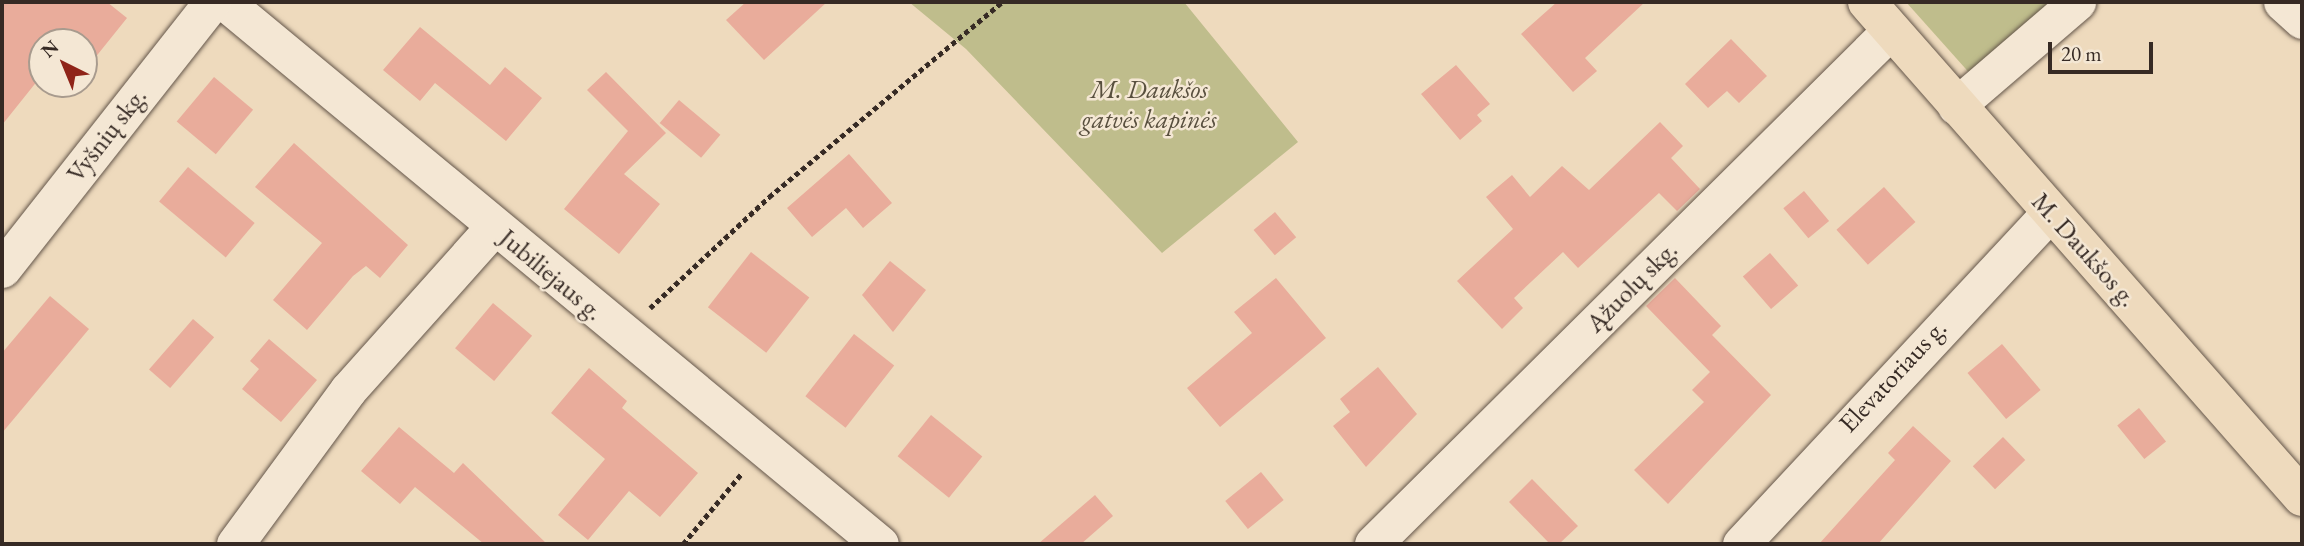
<!DOCTYPE html>
<meta charset="utf-8">
<style>
body{margin:0}
#map{position:relative;width:2304px;height:546px;overflow:hidden;background:#eedabd;font-family:"EB Garamond",serif}
div>[style]{position:absolute}
.green>*{inset:0;background:#bfbd8c}
.building>*{inset:0;background:#e9ac9b;transform-origin:0 0}
.path>*{height:4.5px;margin-top:-2.25px;transform-origin:0;background:repeating-linear-gradient(90deg,#362a24 0 5px,transparent 0 8.5px)}
.roads{filter:drop-shadow(0 0 2px #64564a) drop-shadow(0 0 2px #64564a)}
.street>*{height:37px;margin:-18.5px;padding:0 18.5px;transform-origin:18.5px;border-radius:18.5px;background:#f4e7d4}
.primary>*{height:38px;margin:-19px;padding:0 19px;transform-origin:19px;border-radius:19px;background:#eedabd}
span{translate:-50% -50%;white-space:nowrap;text-align:center;line-height:1.15;-webkit-text-stroke:5px #f4e7d4;paint-order:stroke}
.park-label{font-size:26px;color:#584f3e;font-style:italic}
.street-label{font-size:26px;color:#362a24}
.frame{position:absolute;inset:0;border:4px solid #362a24;pointer-events:none}
.north{position:absolute;left:28px;top:28px;width:70px;height:70px;box-sizing:border-box;background:#f4e7d4;border:2px solid #a89b8e;border-radius:50%;rotate:317deg;font-size:19px;font-weight:700;line-height:28px;text-align:center;color:#362a24}
.north::after{content:'';display:block;margin:auto;width:24px;height:32px;background:#8f2418;clip-path:polygon(50% 0,100% 100%,50% 72%,0 100%)}
.scale{position:absolute;left:2048px;top:42px;width:105px;height:32px;box-sizing:border-box;border:4px solid #362a24;border-top:0;padding-left:9px;font-size:21px;line-height:24px;white-space:nowrap;color:#362a24;-webkit-text-stroke:5px #f4e7d4;paint-order:stroke}
</style>
<div id="map">
<div class="green">
<div style="clip-path:polygon(909px 2px,1184px 2px,1298px 142px,1162px 253px,966px 49px)"></div>
<div style="clip-path:polygon(1906px 2px,2057px 2px,1973px 77px)"></div>
</div>
<div class="building">
<div style="clip-path:polygon(2px 2px,107px 2px,127px 18px,86px 69px,84px 42px,42px 42px,42px 75px,2px 125px)"></div>
<div style="clip-path:polygon(746px 2px,827px 2px,764px 60px,726px 20px)"></div>
<div style="clip-path:polygon(1557px 2px,1645px 2px,1585px 58px,1597px 71px,1573px 92px,1521px 34px)"></div>
<div style="clip-path:polygon(420px 27px,490px 85px,505px 67px,542px 98px,506px 141px,435px 83px,420px 101px,383px 70px)"></div>
<div style="clip-path:polygon(1731px 39px,1767px 76px,1739px 103px,1727px 91px,1708px 108px,1685px 84px)"></div>
<div style="clip-path:polygon(1456px 65px,1490px 104px,1477px 115px,1482px 121px,1460px 140px,1421px 94px)"></div>
<div style="clip-path:polygon(606px 72px,666px 133px,624px 174px,660px 204px,619px 254px,564px 209px,628px 131px,587px 90px)"></div>
<div style="left:214px;top:77px;width:51px;height:58px;rotate:40deg"></div>
<div style="left:679px;top:100px;width:54px;height:30px;rotate:40deg"></div>
<div style="clip-path:polygon(1660px 122px,1683px 146px,1671px 158px,1700px 189px,1677px 211px,1659px 193px,1578px 268px,1563px 252px,1514px 298px,1523px 308px,1502px 329px,1457px 281px,1513px 229px,1486px 197px,1512px 175px,1530px 197px,1562px 166px,1589px 190px)"></div>
<div style="clip-path:polygon(294px 143px,408px 245px,380px 278px,366px 266px,353px 276px,307px 330px,273px 300px,322px 243px,255px 187px)"></div>
<div style="clip-path:polygon(849px 154px,892px 203px,863px 228px,846px 208px,812px 237px,787px 208px)"></div>
<div style="left:188px;top:167px;width:87px;height:45px;rotate:40deg"></div>
<div style="left:1884px;top:187px;width:47px;height:64px;rotate:48deg"></div>
<div style="left:1804px;top:191px;width:39px;height:27px;rotate:50deg"></div>
<div style="left:1275px;top:212px;width:33px;height:28px;rotate:50deg"></div>
<div style="left:751px;top:252px;width:74px;height:70px;rotate:38deg"></div>
<div style="left:1770px;top:253px;width:43px;height:36px;rotate:49deg"></div>
<div style="clip-path:polygon(890px 261px,926px 290px,893px 332px,862px 295px)"></div>
<div style="clip-path:polygon(1276px 278px,1326px 338px,1220px 427px,1187px 388px,1252px 333px,1234px 312px)"></div>
<div style="clip-path:polygon(1675px 278px,1721px 326px,1712px 335px,1771px 395px,1668px 504px,1634px 470px,1704px 402px,1692px 390px,1710px 372px,1646px 306px)"></div>
<div style="clip-path:polygon(50px 296px,89px 329px,2px 433px,2px 353px)"></div>
<div style="left:493px;top:303px;width:51px;height:59px;rotate:40deg"></div>
<div style="left:193px;top:319px;width:28px;height:67px;rotate:41deg"></div>
<div style="left:854px;top:334px;width:51px;height:79px;rotate:38deg"></div>
<div style="clip-path:polygon(269px 339px,317px 380px,281px 422px,242px 389px,259px 369px,250px 361px)"></div>
<div style="left:2002px;top:344px;width:60px;height:45px;rotate:50deg"></div>
<div style="clip-path:polygon(1378px 367px,1417px 414px,1366px 467px,1333px 426px,1350px 412px,1340px 399px)"></div>
<div style="clip-path:polygon(589px 368px,627px 401px,622px 408px,698px 473px,660px 517px,629px 491px,588px 540px,558px 515px,605px 459px,551px 413px)"></div>
<div style="left:2139px;top:408px;width:43px;height:28px;rotate:51deg"></div>
<div style="left:931px;top:415px;width:66px;height:53px;rotate:39deg"></div>
<div style="clip-path:polygon(1913px 426px,1951px 461px,1878px 544px,1819px 544px,1895px 460px,1888px 453px)"></div>
<div style="clip-path:polygon(399px 427px,454px 473px,463px 463px,547px 544px,484px 544px,415px 487px,400px 504px,361px 471px)"></div>
<div style="left:2003px;top:437px;width:32px;height:42px;rotate:46deg"></div>
<div style="left:1261px;top:472px;width:36px;height:46px;rotate:51deg"></div>
<div style="clip-path:polygon(1532px 479px,1578px 526px,1559px 544px,1550px 544px,1509px 502px)"></div>
<div style="clip-path:polygon(1095px 495px,1113px 516px,1081px 544px,1038px 544px)"></div>
</div>
<div class="path">
<div style="left:650px;top:308px;width:163px;rotate:-43deg"></div>
<div style="left:769px;top:197px;width:304px;rotate:-39.9deg"></div>
<div style="left:683px;top:544px;width:92px;rotate:-50.3deg"></div>
</div>
<div class="roads">
<div class="street">
<div style="left:225px;top:2px;width:850px;rotate:39.61deg"></div>
<div style="left:2282px;top:2px;width:27px;rotate:42deg"></div>
<div style="left:1956px;top:106px;width:160px;rotate:-40.7deg"></div>
<div style="left:2px;top:269px;width:340px;rotate:-51.8deg"></div>
<div style="left:235px;top:544px;width:191px;rotate:-53.7deg"></div>
<div style="left:348px;top:390px;width:217px;rotate:-48.2deg"></div>
<div style="left:1373px;top:544px;width:730px;rotate:-44.78deg"></div>
<div style="left:1741px;top:544px;width:453px;rotate:-47deg"></div>
</div>
<div class="primary">
<div style="left:1867px;top:2px;width:659px;rotate:48.69deg"></div>
</div>
</div>
<div class="park-label">
<span style="left:1149px;top:105px">M. Daukšos<br>gatvės kapinės</span>
</div>
<div class="street-label">
<span style="left:107px;top:135px;rotate:-52deg">Vyšnių skg.</span>
<span style="left:2084px;top:250px;rotate:48deg">M. Daukšos g.</span>
<span style="left:551px;top:275px;rotate:40deg">Jubiliejaus g.</span>
<span style="left:1632px;top:287px;rotate:-45deg">Ąžuolų skg.</span>
<span style="left:1893px;top:376px;rotate:-47deg">Elevatoriaus g.</span>
</div>
<div class="frame"></div>
<div class="north">N</div>
<div class="scale">20 m</div>
</div>
